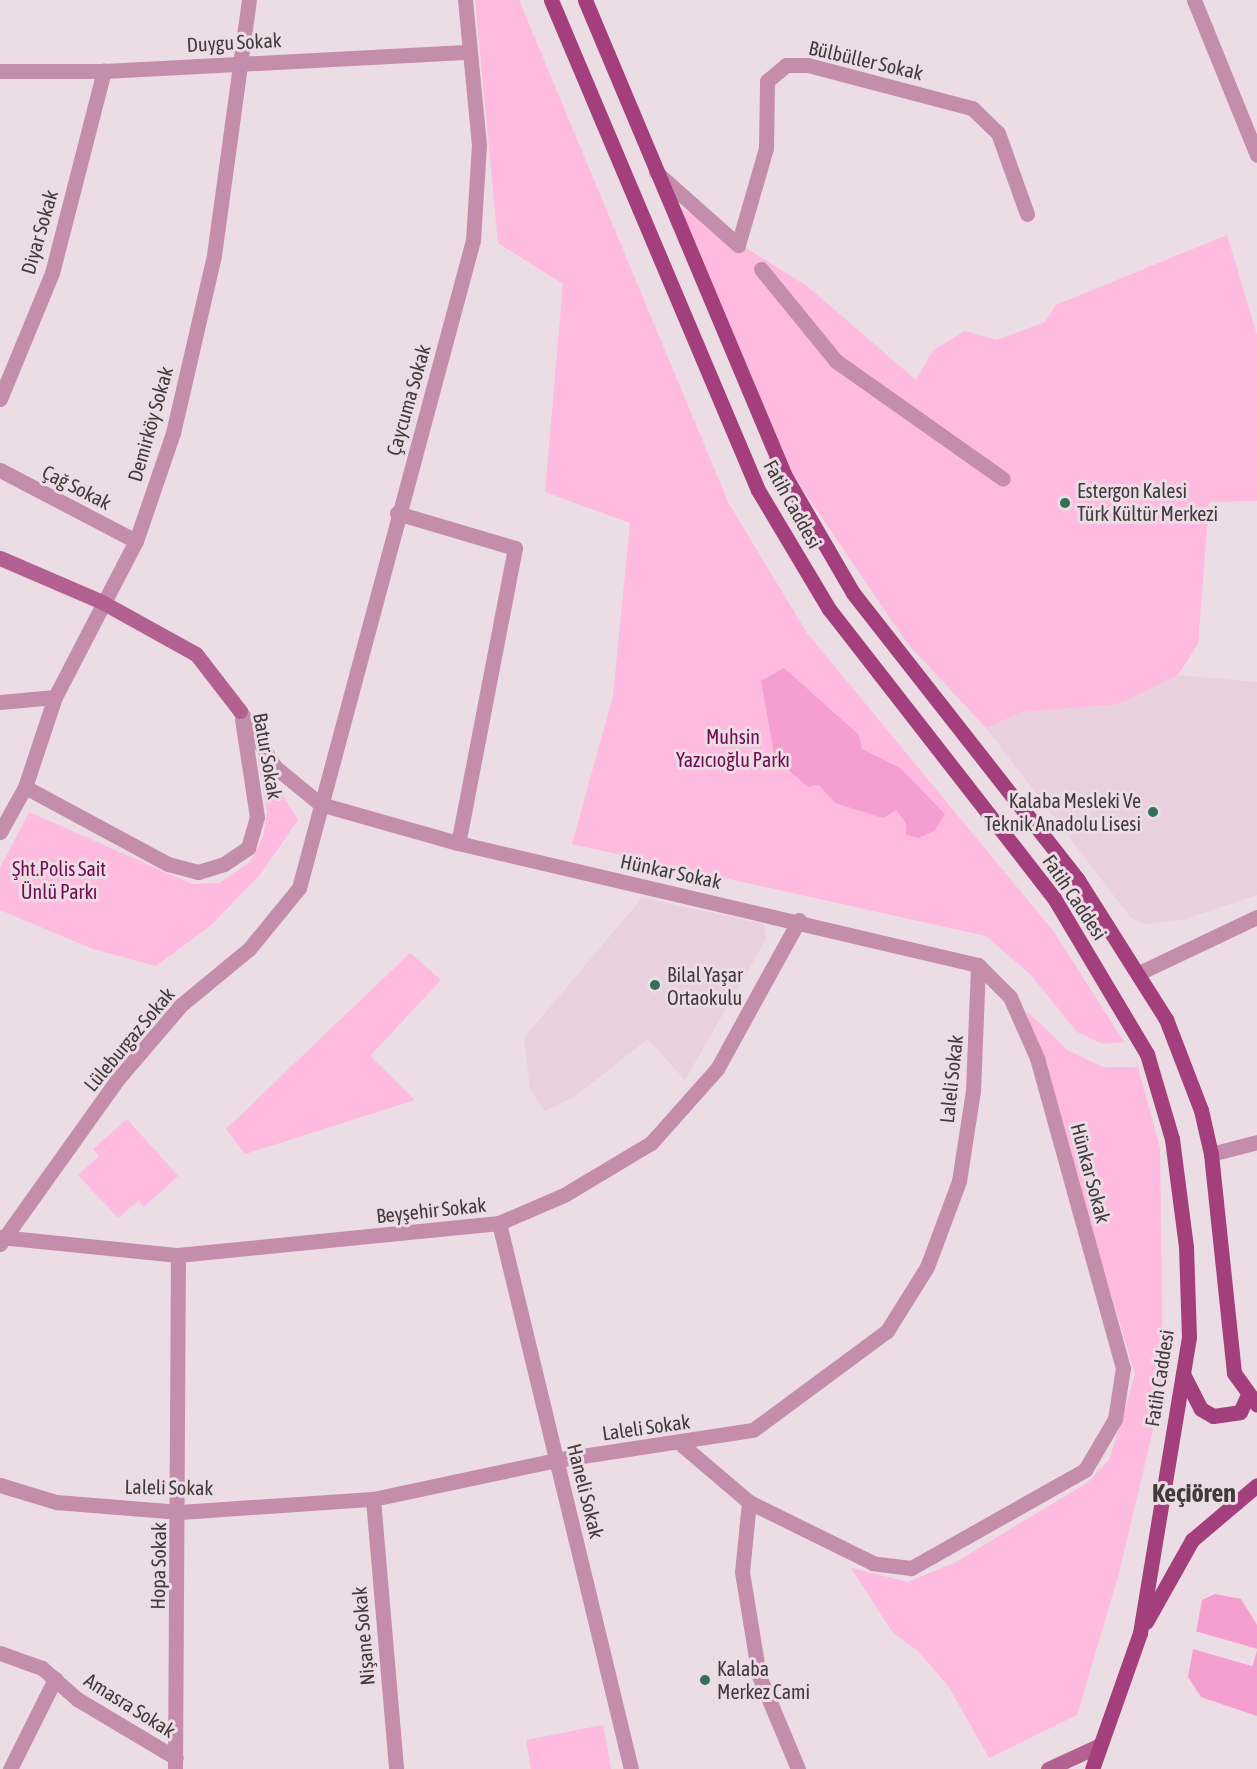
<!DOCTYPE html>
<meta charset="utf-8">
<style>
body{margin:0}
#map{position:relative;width:1257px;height:1769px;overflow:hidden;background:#ecdce4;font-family:"Asap Condensed",sans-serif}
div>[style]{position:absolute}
.built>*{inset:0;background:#e8d0dd}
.green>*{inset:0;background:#febadf}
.water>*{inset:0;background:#f49fcf}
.pier>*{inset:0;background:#ecdce4;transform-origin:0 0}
.street>*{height:15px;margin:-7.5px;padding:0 7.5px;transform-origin:7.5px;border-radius:7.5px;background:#c58dac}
.secondary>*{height:15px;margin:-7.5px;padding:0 7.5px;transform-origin:7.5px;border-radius:7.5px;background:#b36191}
.primary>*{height:15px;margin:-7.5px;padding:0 7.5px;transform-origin:7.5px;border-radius:7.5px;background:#a43f7e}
.dots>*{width:16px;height:16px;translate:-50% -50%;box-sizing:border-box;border:3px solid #ecdce4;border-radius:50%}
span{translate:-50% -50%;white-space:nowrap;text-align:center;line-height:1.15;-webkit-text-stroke:6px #ecdce4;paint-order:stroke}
.street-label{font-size:20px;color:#413b3e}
.poi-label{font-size:20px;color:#413b3e}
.left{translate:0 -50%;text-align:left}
.right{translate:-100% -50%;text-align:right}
.park-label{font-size:20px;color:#700c51}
.district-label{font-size:26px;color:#413b3e;font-weight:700}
</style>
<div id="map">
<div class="built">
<div style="clip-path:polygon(1178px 675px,1257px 682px,1257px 895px,1185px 919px,1146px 924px,1131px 918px,986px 728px,1022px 712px,1119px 704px)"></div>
<div style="clip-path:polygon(642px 898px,764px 924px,766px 939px,685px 1080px,648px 1039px,574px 1097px,544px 1111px,530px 1088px,524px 1038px)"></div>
</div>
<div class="green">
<div style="clip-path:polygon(475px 0,519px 0,729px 504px,807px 633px,1054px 932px,1124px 1042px,1103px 1044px,1077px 1032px,1031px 975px,986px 936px,572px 844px,613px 696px,630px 523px,545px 492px,563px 284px,498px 243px)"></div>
<div style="clip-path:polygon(680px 207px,807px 286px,916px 380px,933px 350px,965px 331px,997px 340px,1045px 322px,1056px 305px,1227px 235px,1257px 335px,1257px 501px,1209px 502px,1198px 644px,1178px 675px,1119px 704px,1022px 712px,986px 728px,907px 643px,791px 472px)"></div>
<div style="clip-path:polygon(257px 755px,298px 820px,259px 876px,210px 926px,156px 966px,93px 949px,0 910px,0 868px,29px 812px,192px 884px,219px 883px,250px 862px,263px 837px,267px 812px)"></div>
<div style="clip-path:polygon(410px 953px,441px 980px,370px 1056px,415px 1100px,245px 1154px,226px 1129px)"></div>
<div style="clip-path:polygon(1026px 1010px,1067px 1050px,1103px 1067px,1138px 1067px,1160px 1148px,1163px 1388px,1119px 1573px,1077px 1715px,989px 1758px,949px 1687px,918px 1651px,893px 1633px,851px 1568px,908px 1582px,956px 1562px,1087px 1483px,1109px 1460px,1123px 1416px,1135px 1374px)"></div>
<div style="clip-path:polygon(127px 1119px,178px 1176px,144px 1207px,138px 1201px,118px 1218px,78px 1175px,99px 1156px,93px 1149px)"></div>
<div style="clip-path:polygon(603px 1725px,611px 1769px,531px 1769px,526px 1740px)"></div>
</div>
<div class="water">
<div style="clip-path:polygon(784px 668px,859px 735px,862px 749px,900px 768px,945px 814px,935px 830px,919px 838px,906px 835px,906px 823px,896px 810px,883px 818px,835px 803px,819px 785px,808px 787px,786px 768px,774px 753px,761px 681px)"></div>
<div style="clip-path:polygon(1215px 1594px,1241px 1599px,1257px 1625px,1257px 1716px,1201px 1697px,1188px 1677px,1202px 1600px)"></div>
</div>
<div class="pier">
<div style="left:1195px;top:1631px;width:65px;height:18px;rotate:16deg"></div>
</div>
<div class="street">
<div style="left:1194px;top:0;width:167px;rotate:67.9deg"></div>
<div style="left:0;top:71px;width:104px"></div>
<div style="left:104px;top:71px;width:366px;rotate:-3deg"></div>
<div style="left:656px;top:172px;width:110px;rotate:41.7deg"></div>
<div style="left:738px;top:245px;width:101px;rotate:-73.9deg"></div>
<div style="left:766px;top:148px;width:67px;rotate:-89.1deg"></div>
<div style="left:767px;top:81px;width:25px;rotate:-40deg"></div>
<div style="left:786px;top:65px;width:22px"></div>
<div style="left:808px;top:65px;width:170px;rotate:14.7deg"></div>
<div style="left:972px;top:108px;width:36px;rotate:44deg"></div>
<div style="left:998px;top:133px;width:86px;rotate:70.3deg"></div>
<div style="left:761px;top:269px;width:119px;rotate:50.8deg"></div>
<div style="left:836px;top:361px;width:204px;rotate:35.2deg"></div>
<div style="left:0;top:399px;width:136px;rotate:-67.6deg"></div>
<div style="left:52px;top:273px;width:209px;rotate:-75.6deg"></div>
<div style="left:0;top:470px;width:153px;rotate:27.6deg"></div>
<div style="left:397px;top:513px;width:123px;rotate:16.5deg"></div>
<div style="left:515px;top:548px;width:300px;rotate:100.9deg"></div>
<div style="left:0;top:702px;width:55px;rotate:-5.2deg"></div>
<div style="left:240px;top:711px;width:66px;rotate:58deg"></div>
<div style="left:275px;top:767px;width:58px;rotate:39.4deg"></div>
<div style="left:320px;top:804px;width:143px;rotate:15.8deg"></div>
<div style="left:458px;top:843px;width:534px;rotate:13.2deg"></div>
<div style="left:978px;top:965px;width:45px;rotate:45deg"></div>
<div style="left:1010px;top:997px;width:67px;rotate:66.1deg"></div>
<div style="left:1037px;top:1058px;width:322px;rotate:74.5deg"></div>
<div style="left:1123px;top:1368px;width:52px;rotate:98.9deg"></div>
<div style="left:1115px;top:1419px;width:59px;rotate:120.5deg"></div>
<div style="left:1085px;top:1470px;width:200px;rotate:150.6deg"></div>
<div style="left:911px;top:1568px;width:38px;rotate:-173deg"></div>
<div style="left:873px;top:1563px;width:138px;rotate:-153.8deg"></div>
<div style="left:749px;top:1502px;width:88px;rotate:-139.6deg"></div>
<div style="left:25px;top:787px;width:162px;rotate:28.3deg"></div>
<div style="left:168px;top:864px;width:31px;rotate:15deg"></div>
<div style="left:198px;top:872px;width:27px;rotate:-17deg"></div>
<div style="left:224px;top:864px;width:29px;rotate:-34deg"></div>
<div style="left:248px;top:848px;width:32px;rotate:-74deg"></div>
<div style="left:257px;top:817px;width:99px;rotate:-98.7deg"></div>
<div style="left:0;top:832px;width:51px;rotate:-60.9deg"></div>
<div style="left:25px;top:787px;width:95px;rotate:-71.6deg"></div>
<div style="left:55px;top:697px;width:176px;rotate:-62.6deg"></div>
<div style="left:136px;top:541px;width:114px;rotate:-71.1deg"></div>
<div style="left:173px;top:433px;width:183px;rotate:-77deg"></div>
<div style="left:214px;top:255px;width:257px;rotate:-82.2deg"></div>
<div style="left:1141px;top:972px;width:128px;rotate:-25.4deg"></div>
<div style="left:1211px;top:1154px;width:48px;rotate:-14.6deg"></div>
<div style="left:499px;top:1223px;width:562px;rotate:76.41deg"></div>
<div style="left:0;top:1237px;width:179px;rotate:5.8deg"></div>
<div style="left:178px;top:1255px;width:323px;rotate:-5.7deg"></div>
<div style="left:499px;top:1223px;width:71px;rotate:-23.3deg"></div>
<div style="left:564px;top:1195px;width:101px;rotate:-30.9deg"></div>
<div style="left:651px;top:1143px;width:99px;rotate:-48.3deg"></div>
<div style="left:717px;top:1069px;width:170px;rotate:-61.2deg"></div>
<div style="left:0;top:1244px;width:201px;rotate:-54.5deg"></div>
<div style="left:117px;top:1080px;width:99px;rotate:-49.5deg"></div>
<div style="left:181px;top:1005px;width:88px;rotate:-39.5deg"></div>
<div style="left:249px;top:949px;width:79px;rotate:-50.7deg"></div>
<div style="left:299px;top:888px;width:671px;rotate:-74.97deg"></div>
<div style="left:473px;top:240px;width:95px;rotate:-86.4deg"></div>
<div style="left:479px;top:145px;width:146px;rotate:-95.5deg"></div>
<div style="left:0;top:1485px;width:59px;rotate:16.9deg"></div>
<div style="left:56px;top:1502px;width:124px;rotate:4.6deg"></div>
<div style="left:180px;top:1512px;width:193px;rotate:-3.9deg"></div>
<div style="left:373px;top:1499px;width:187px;rotate:-12deg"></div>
<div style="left:556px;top:1460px;width:199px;rotate:-8.7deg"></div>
<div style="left:753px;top:1430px;width:167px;rotate:-36.5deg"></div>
<div style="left:887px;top:1331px;width:75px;rotate:-58deg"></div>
<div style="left:927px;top:1267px;width:92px;rotate:-69.6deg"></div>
<div style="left:959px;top:1181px;width:91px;rotate:-81.2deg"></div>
<div style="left:973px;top:1091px;width:126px;rotate:-87.7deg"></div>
<div style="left:373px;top:1499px;width:271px;rotate:85.1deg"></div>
<div style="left:749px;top:1502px;width:70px;rotate:95.7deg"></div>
<div style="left:742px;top:1572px;width:105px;rotate:80.7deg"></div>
<div style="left:759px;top:1676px;width:101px;rotate:67.2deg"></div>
<div style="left:0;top:1653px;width:45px;rotate:19.7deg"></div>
<div style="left:42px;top:1668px;width:47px;rotate:41.5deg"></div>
<div style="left:77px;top:1699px;width:115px;rotate:30.8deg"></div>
<div style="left:10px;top:1769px;width:101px;rotate:-63.4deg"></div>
<div style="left:175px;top:1769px;width:514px;rotate:-89.67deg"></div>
</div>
<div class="secondary">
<div style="left:0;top:558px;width:111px;rotate:23.3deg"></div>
<div style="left:102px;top:602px;width:107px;rotate:29deg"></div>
<div style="left:196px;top:654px;width:72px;rotate:52.3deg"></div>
<div style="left:1048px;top:1769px;width:55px;rotate:-24.7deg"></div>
</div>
<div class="primary">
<div style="left:551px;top:0;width:532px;rotate:67.1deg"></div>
<div style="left:758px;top:490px;width:139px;rotate:59.2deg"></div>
<div style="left:829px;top:609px;width:366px;rotate:52.1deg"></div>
<div style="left:1054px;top:898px;width:182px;rotate:59.2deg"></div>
<div style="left:1147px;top:1054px;width:89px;rotate:73.6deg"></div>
<div style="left:1172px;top:1139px;width:109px;rotate:82.6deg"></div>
<div style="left:1186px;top:1247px;width:90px;rotate:88.1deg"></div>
<div style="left:1189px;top:1337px;width:300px;rotate:99.4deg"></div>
<div style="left:1140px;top:1633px;width:144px;rotate:109.4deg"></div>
<div style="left:585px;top:0;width:516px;rotate:67.21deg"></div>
<div style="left:785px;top:476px;width:135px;rotate:59.8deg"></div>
<div style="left:853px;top:593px;width:365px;rotate:51.9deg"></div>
<div style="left:1078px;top:880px;width:165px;rotate:57.7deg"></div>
<div style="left:1166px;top:1019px;width:97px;rotate:69deg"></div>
<div style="left:1201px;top:1110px;width:45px;rotate:77.2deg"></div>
<div style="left:1211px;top:1154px;width:220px;rotate:84deg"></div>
<div style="left:1234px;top:1373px;width:39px;rotate:54deg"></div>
<div style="left:1183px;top:1374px;width:39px;rotate:63deg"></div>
<div style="left:1201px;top:1409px;width:14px;rotate:30deg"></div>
<div style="left:1213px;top:1416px;width:27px;rotate:-8deg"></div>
<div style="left:1240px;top:1412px;width:19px;rotate:-65deg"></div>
<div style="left:1146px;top:1622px;width:94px;rotate:-60.7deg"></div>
<div style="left:1192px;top:1540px;width:85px;rotate:-40.2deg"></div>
</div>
<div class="dots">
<div style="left:1065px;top:503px;background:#366f58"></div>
<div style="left:1153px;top:812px;background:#366f58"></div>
<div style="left:655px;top:985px;background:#366f58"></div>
<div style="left:705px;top:1680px;background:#366f58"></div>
</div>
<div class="street-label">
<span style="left:234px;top:42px;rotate:-3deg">Duygu Sokak</span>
<span style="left:866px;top:60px;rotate:13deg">Bülbüller Sokak</span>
<span style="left:39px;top:232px;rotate:-74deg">Diyar Sokak</span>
<span style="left:408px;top:400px;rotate:-74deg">Çaycuma Sokak</span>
<span style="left:150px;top:424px;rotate:-74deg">Demirköy Sokak</span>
<span style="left:77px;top:487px;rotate:27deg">Çağ Sokak</span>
<span style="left:793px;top:504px;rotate:61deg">Fatih Caddesi</span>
<span style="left:268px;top:756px;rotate:80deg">Batur Sokak</span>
<span style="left:671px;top:871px;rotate:12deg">Hünkar Sokak</span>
<span style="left:1075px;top:897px;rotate:56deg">Fatih Caddesi</span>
<span style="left:129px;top:1039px;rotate:-50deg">Lüleburgaz Sokak</span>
<span style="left:951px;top:1079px;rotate:-84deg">Laleli Sokak</span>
<span style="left:1091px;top:1173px;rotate:75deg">Hünkar Sokak</span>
<span style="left:431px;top:1210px;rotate:-6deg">Beyşehir Sokak</span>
<span style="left:1159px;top:1378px;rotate:-81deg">Fatih Caddesi</span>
<span style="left:646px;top:1427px;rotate:-8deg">Laleli Sokak</span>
<span style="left:169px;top:1487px;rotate:1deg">Laleli Sokak</span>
<span style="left:586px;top:1491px;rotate:76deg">Haneli Sokak</span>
<span style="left:158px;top:1566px;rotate:-89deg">Hopa Sokak</span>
<span style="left:363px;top:1636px;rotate:-95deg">Nişane Sokak</span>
<span style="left:130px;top:1705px;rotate:32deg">Amasra Sokak</span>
</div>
<div class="poi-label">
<span class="left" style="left:1077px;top:502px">Estergon Kalesi<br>Türk Kültür Merkezi</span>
<span class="right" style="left:1141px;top:812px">Kalaba Mesleki Ve<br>Teknik Anadolu Lisesi</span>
<span class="left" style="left:667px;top:986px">Bilal Yaşar<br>Ortaokulu</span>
<span class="left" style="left:717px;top:1680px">Kalaba<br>Merkez Cami</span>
</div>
<div class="park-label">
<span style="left:733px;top:748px">Muhsin<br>Yazıcıoğlu Parkı</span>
<span style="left:59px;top:880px">Şht.Polis Sait<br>Ünlü Parkı</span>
</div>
<div class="district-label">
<span style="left:1194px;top:1494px">Keçiören</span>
</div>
</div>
